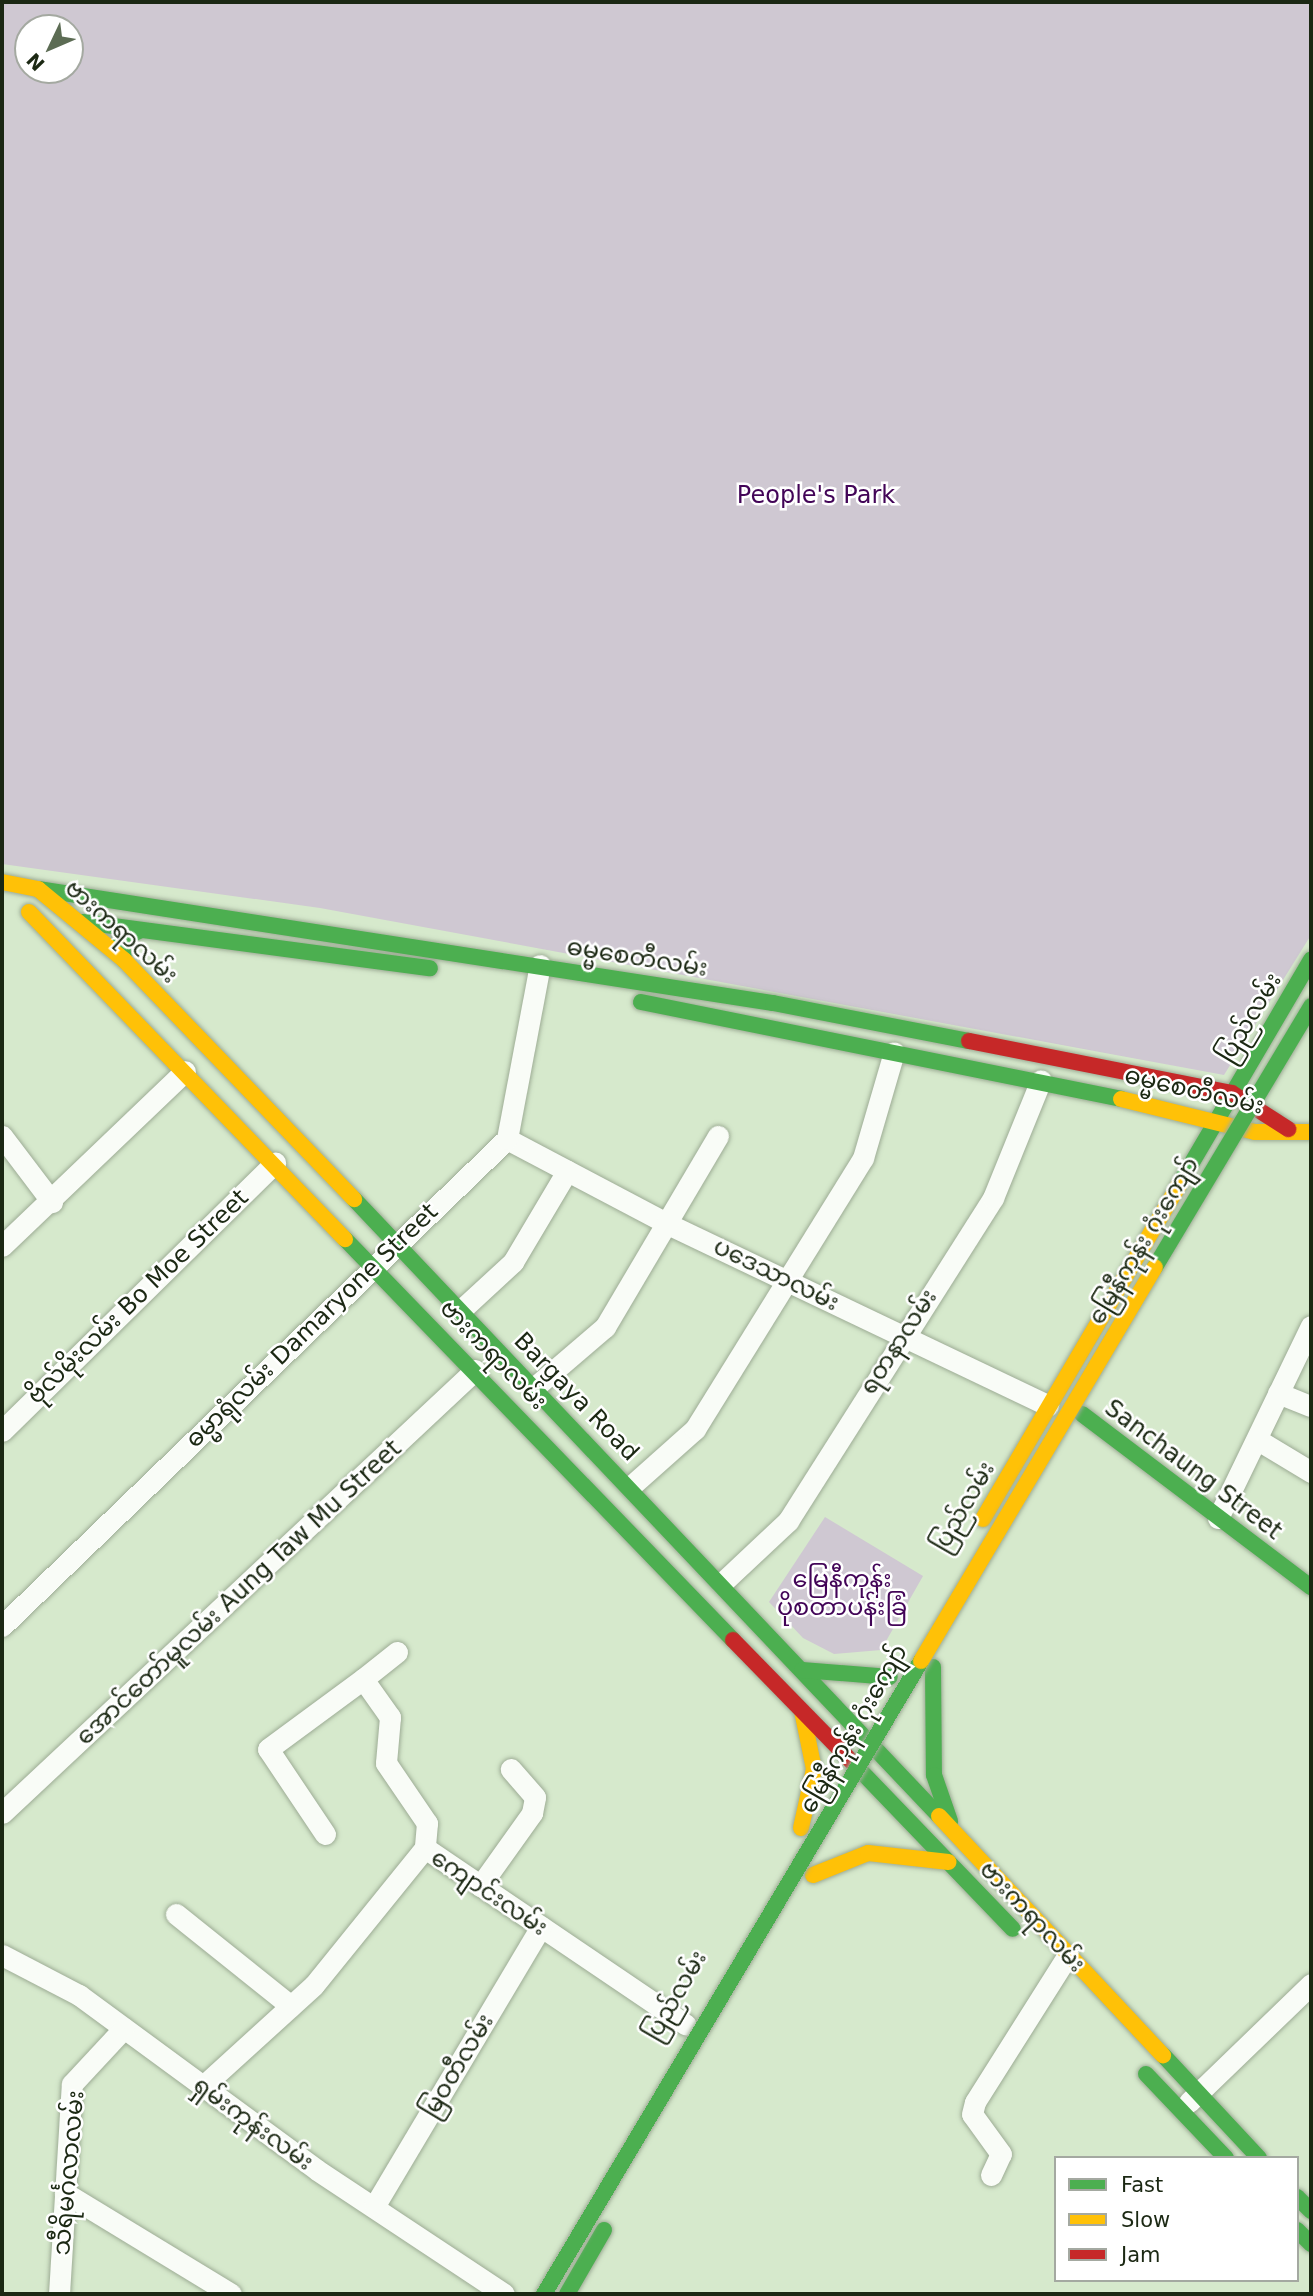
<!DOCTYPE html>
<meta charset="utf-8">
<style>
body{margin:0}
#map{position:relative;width:1313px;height:2296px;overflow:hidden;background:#d6e9cc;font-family:"DejaVu Sans","Noto Sans Myanmar",sans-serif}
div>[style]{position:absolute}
.green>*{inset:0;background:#cfc8d2}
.roads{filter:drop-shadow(0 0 2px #9dac95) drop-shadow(0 0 2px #9dac95)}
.street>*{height:21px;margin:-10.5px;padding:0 10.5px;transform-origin:10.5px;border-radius:10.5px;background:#f9fcf7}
.fast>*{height:16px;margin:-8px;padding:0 8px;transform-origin:8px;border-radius:8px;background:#4caf50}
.slow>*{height:16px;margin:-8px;padding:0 8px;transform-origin:8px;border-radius:8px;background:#ffc107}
.jam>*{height:16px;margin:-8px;padding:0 8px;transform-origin:8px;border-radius:8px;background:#c62828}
.bridges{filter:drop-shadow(0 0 2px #9dac95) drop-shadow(0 0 2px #9dac95)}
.fast-bridge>*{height:16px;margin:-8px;padding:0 8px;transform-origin:8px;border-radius:8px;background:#4caf50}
.slow-bridge>*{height:16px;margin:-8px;padding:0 8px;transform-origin:8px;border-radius:8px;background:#ffc107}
span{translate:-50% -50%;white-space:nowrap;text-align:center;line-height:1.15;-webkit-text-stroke:5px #fff;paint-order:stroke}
.park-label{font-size:24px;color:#420457}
.street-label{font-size:24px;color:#1b2813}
.frame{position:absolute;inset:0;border:4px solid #1b2813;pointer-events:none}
.legend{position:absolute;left:1054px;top:2156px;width:245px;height:126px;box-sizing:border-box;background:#fff;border:2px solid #a4a9a1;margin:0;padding:9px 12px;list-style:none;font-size:21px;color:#1b2813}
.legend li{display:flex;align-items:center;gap:14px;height:35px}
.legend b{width:35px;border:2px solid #a4a9a1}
.north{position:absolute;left:14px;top:14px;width:70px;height:70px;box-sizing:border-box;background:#fff;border:2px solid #a4a9a1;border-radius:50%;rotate:226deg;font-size:19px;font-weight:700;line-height:28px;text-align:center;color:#1b2813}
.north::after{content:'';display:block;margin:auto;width:24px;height:32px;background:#5c6c54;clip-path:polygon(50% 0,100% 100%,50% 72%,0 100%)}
</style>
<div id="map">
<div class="green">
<div style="clip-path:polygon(evenodd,2px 2px,1311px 2px,1311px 935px,1224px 1075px,320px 908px,2px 864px,2px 2px,28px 28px,70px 28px,70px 70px,28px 70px,28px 28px)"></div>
<div style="clip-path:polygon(825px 1517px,923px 1576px,881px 1650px,834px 1654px,803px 1638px,769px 1602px)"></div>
</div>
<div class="roads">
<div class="street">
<div style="left:2px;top:1136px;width:83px;rotate:52.9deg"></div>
<div style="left:507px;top:1139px;width:184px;rotate:27.8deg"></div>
<div style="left:670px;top:1225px;width:419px;rotate:25.5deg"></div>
<div style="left:2px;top:1246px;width:253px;rotate:-43.7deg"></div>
<div style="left:461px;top:1310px;width:71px;rotate:-42.7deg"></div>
<div style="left:513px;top:1262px;width:106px;rotate:-59.3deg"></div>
<div style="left:535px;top:1387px;width:92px;rotate:-40.6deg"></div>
<div style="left:605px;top:1327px;width:222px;rotate:-59.4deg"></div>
<div style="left:1278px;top:1393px;width:35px;rotate:22deg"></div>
<div style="left:2px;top:1431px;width:383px;rotate:-44.5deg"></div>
<div style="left:1258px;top:1440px;width:62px;rotate:31.1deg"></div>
<div style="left:631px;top:1486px;width:86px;rotate:-41.7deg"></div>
<div style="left:695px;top:1429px;width:319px;rotate:-58.2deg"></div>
<div style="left:863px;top:1158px;width:110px;rotate:-73.7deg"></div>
<div style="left:1218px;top:1518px;width:213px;rotate:-64.2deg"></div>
<div style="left:722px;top:1583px;width:91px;rotate:-43.2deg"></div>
<div style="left:788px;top:1521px;width:383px;rotate:-57.6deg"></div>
<div style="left:993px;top:1198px;width:127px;rotate:-67.9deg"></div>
<div style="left:2px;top:1626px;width:702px;rotate:-43.96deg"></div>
<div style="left:507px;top:1139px;width:177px;rotate:-79.3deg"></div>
<div style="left:397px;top:1652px;width:43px;rotate:141.5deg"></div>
<div style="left:363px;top:1679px;width:47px;rotate:54.6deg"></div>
<div style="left:390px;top:1717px;width:46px;rotate:95deg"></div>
<div style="left:386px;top:1763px;width:73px;rotate:55.7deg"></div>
<div style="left:427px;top:1823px;width:25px;rotate:95deg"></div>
<div style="left:2px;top:1813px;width:648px;rotate:-43.12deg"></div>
<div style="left:325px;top:1834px;width:102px;rotate:-123.8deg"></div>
<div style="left:268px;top:1749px;width:118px;rotate:-36.4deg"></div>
<div style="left:480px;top:1886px;width:90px;rotate:-54.5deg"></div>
<div style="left:532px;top:1813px;width:16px;rotate:-79deg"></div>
<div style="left:535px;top:1797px;width:37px;rotate:-131deg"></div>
<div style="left:176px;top:1914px;width:147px;rotate:38.7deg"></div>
<div style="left:2px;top:1955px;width:87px;rotate:27.5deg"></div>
<div style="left:79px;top:1995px;width:295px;rotate:36.3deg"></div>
<div style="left:317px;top:2170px;width:224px;rotate:33.5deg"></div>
<div style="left:202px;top:2087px;width:151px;rotate:-42.3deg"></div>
<div style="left:314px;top:1985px;width:176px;rotate:-51deg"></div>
<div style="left:425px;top:1848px;width:315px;rotate:34.1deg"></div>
<div style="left:1189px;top:2102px;width:170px;rotate:-44deg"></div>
<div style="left:991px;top:2175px;width:23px;rotate:-65deg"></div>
<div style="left:1001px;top:2154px;width:49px;rotate:-125.9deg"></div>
<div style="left:972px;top:2114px;width:12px;rotate:-76deg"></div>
<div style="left:975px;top:2102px;width:174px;rotate:-57.7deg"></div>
<div style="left:65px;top:2193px;width:194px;rotate:31.3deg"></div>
<div style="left:375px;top:2205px;width:324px;rotate:-59.2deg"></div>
<div style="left:59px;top:2294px;width:210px;rotate:-86.5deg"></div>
<div style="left:72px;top:2084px;width:76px;rotate:-47.1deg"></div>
</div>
<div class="fast">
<div style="left:38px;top:889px;width:744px;rotate:8.82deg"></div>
<div style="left:773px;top:1003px;width:200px;rotate:11deg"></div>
<div style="left:83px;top:922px;width:350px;rotate:7.6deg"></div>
<div style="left:124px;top:960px;width:21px;rotate:-98deg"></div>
<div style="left:121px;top:939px;width:20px;rotate:-24deg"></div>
<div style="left:641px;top:1002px;width:490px;rotate:11.4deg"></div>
<div style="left:1180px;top:1183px;width:259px;rotate:-59.6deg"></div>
<div style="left:354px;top:1199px;width:850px;rotate:46.52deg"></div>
<div style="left:345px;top:1239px;width:558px;rotate:45.94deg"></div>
<div style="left:1082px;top:1414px;width:287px;rotate:37.1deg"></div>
<div style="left:933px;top:1667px;width:108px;rotate:89.5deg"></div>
<div style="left:934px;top:1775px;width:49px;rotate:70.8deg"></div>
<div style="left:802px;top:1670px;width:88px;rotate:4.5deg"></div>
<div style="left:856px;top:1766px;width:226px;rotate:46.1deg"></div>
<div style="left:1163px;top:2055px;width:141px;rotate:47deg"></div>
<div style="left:1146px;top:2074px;width:116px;rotate:46.4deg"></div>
<div style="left:1297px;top:2197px;width:20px;rotate:45deg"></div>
<div style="left:1297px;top:2230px;width:20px;rotate:45deg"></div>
<div style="left:567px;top:2294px;width:74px;rotate:-60deg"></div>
</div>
<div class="slow">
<div style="left:2px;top:882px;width:37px;rotate:11deg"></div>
<div style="left:38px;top:889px;width:112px;rotate:39.5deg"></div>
<div style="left:124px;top:960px;width:332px;rotate:46.1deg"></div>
<div style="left:29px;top:912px;width:455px;rotate:46deg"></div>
<div style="left:1121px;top:1099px;width:138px;rotate:13.8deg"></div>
<div style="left:1255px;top:1132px;width:56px"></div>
<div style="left:983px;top:1519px;width:389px;rotate:-59.6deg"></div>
<div style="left:939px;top:1816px;width:328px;rotate:46.9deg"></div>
<div style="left:801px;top:1828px;width:60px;rotate:-77.6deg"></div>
<div style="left:814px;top:1769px;width:59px;rotate:-101.7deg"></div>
<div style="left:813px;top:1875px;width:59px;rotate:-21.8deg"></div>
<div style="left:868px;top:1853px;width:81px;rotate:6.4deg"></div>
</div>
<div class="jam">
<div style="left:969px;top:1041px;width:268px;rotate:11.2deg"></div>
<div style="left:1232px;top:1093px;width:67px;rotate:32.7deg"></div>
<div style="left:733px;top:1640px;width:176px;rotate:45.7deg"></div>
</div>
</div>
<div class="bridges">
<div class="fast-bridge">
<div style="left:1155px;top:1267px;width:304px;rotate:-59.1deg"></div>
<div style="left:544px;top:2294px;width:737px;rotate:-59.22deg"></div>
</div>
<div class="slow-bridge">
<div style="left:921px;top:1661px;width:458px;rotate:-59.3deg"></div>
</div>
</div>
<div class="park-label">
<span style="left:816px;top:496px">People's Park</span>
<span style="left:842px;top:1594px">မြေနီကုန်း<br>ပိုစတာပန်းခြံ</span>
</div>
<div class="street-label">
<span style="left:121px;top:932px;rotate:42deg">ဗားကရာလမ်း</span>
<span style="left:637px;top:958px;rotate:9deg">ဓမ္မစေတီလမ်း</span>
<span style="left:1250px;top:1018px;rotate:-59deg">ပြည်လမ်း</span>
<span style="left:1194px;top:1091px;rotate:13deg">ဓမ္မစေတီလမ်း</span>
<span style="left:1144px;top:1241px;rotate:-59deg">မြေနီကုန်း ဂုံးကျော်</span>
<span style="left:776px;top:1275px;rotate:26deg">ပဒေသာလမ်း</span>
<span style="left:138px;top:1297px;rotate:-44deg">ဗိုလ်မိုးလမ်း Bo Moe Street</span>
<span style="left:312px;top:1326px;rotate:-44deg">ဓမ္မာရုံလမ်း Damaryone Street</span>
<span style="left:899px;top:1342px;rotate:-57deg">ရတနာလမ်း</span>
<span style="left:493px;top:1355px;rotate:46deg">ဗားကရာလမ်း</span>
<span style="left:576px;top:1397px;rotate:46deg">Bargaya Road</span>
<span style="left:1193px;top:1470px;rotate:37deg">Sanchaung Street</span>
<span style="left:964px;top:1507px;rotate:-60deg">ပြည်လမ်း</span>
<span style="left:239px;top:1593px;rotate:-43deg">အောင်တော်မူလမ်း Aung Taw Mu Street</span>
<span style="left:854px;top:1729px;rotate:-60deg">မြေနီကုန်း ဂုံးကျော်</span>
<span style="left:489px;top:1893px;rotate:34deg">ကျောင်းလမ်း</span>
<span style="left:1032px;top:1917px;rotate:47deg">ဗားကရာလမ်း</span>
<span style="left:676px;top:1996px;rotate:-60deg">ပြည်လမ်း</span>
<span style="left:458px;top:2066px;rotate:-59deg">မြဝတီလမ်း</span>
<span style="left:253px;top:2124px;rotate:36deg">ရှမ်းကုန်းလမ်း</span>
<span style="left:69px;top:2173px;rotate:-85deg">သီရိမင်္ဂလာလမ်း</span>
</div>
<div class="frame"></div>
<ul class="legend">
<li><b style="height:9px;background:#4caf50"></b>Fast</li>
<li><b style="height:9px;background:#ffc107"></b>Slow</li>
<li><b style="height:9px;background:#c62828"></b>Jam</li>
</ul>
<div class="north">N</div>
</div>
